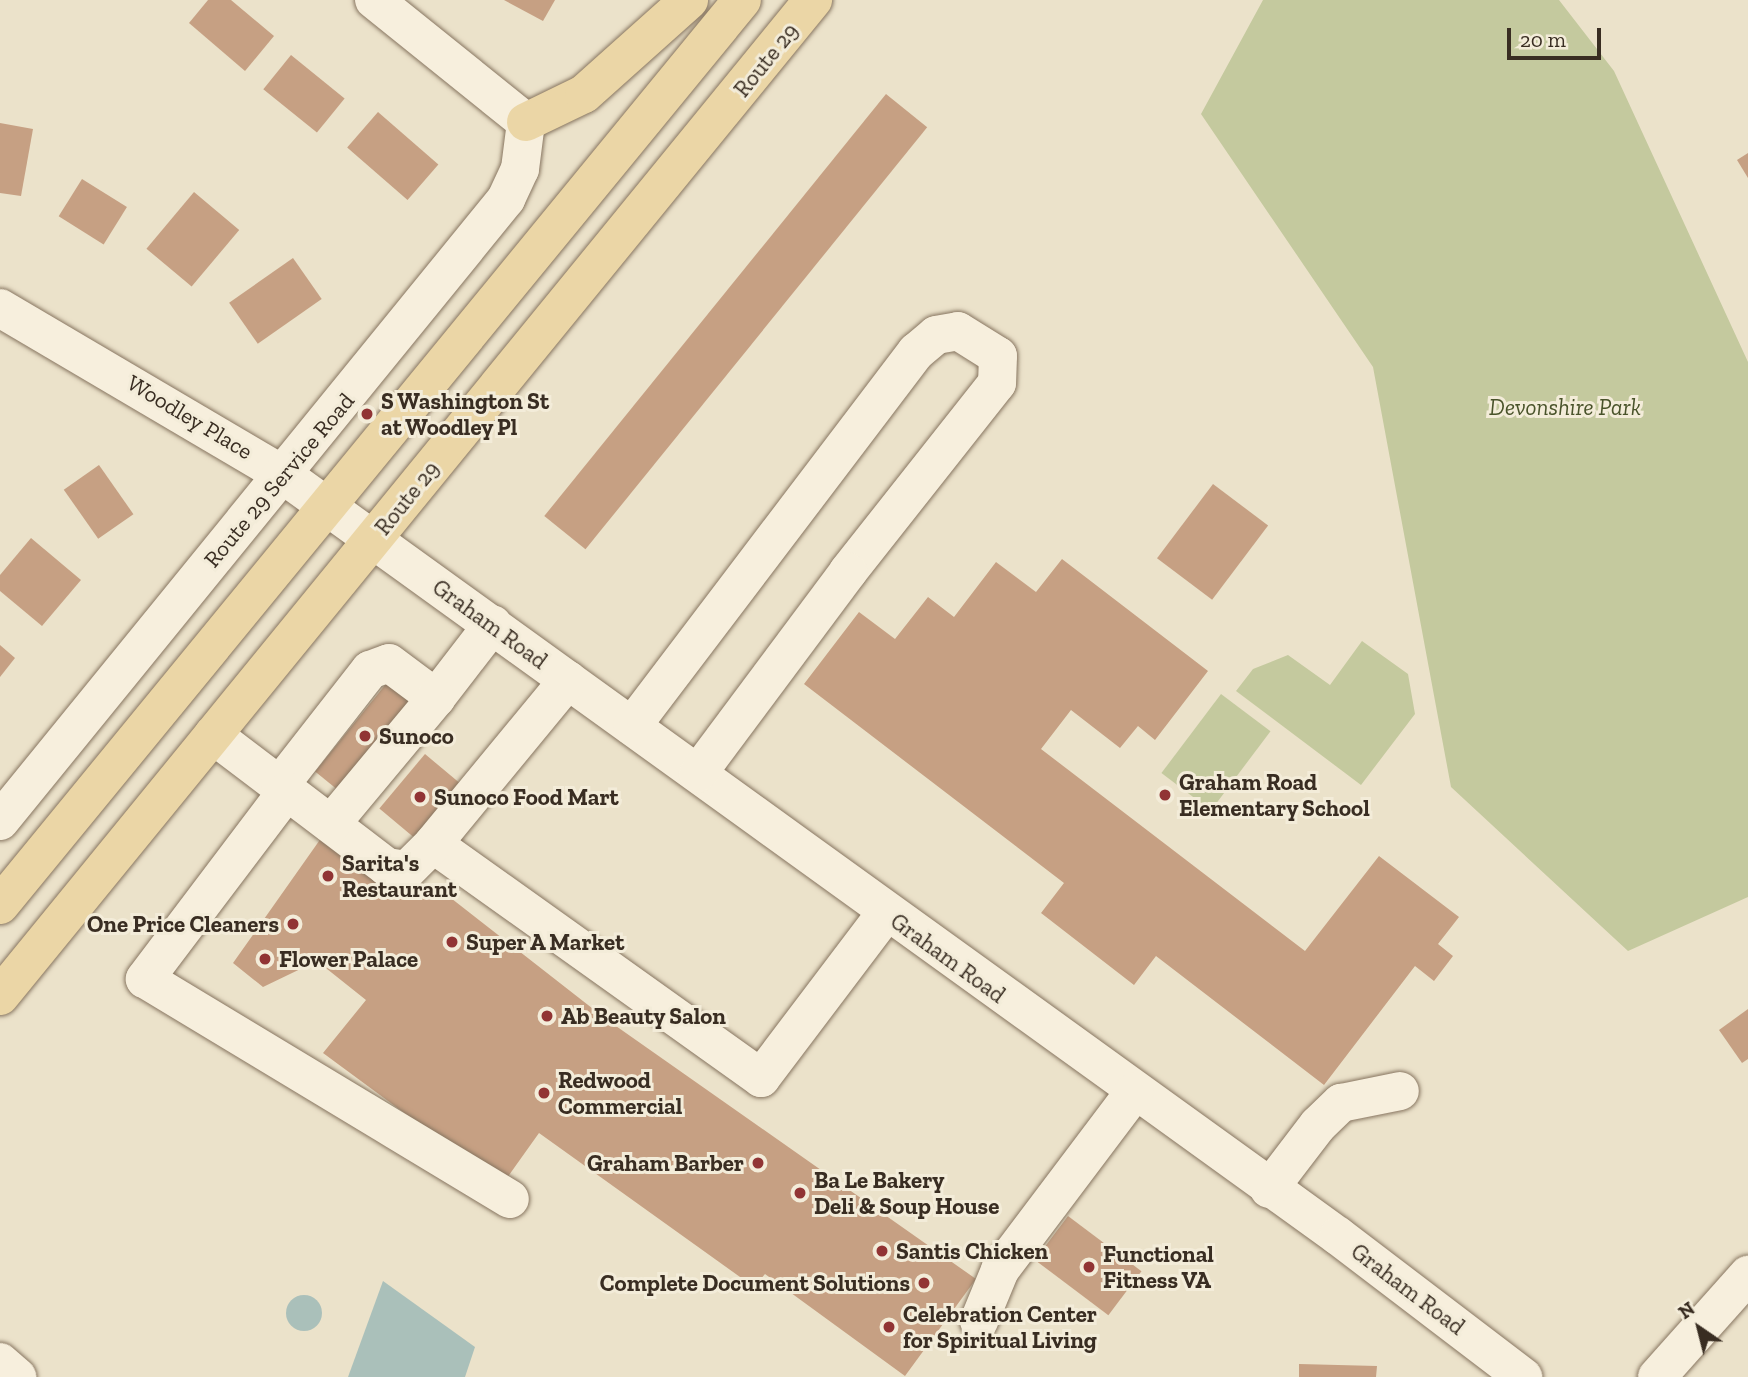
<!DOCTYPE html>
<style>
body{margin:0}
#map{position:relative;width:1748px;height:1377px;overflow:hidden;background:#ebe2ca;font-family:"Zilla Slab",serif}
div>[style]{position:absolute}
.green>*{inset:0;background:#c4c99e;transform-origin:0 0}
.water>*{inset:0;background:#aac0ba}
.round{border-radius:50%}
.building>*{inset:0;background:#c6a083;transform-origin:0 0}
.roads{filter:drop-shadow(0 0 2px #877560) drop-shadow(0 0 2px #877560)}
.minor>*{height:38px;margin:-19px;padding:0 19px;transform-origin:19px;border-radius:19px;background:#f7efdd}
.major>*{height:38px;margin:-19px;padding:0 19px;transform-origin:19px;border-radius:19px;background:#ebd6a6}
.dots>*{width:19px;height:19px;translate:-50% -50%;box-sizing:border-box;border:4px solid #f3ecd9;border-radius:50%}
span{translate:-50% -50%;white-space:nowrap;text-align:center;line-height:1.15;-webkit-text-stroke:6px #f3ecd9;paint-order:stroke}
.street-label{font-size:23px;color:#392d22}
.poi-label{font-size:23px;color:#392d22;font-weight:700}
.left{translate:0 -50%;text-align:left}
.right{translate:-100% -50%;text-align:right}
.park-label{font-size:23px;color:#49532a;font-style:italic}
.north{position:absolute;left:1664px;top:1293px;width:70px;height:70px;-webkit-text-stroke:5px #f3ecd9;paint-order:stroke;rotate:325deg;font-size:19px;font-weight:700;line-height:28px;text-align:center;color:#392d22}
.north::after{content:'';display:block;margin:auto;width:24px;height:32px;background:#392d22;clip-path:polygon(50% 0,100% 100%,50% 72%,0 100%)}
.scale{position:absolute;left:1507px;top:28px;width:94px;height:32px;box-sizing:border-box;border:4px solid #392d22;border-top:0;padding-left:9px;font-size:21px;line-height:24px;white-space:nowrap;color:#392d22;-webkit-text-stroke:5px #f3ecd9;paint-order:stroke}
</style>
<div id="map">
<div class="green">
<div style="clip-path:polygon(1263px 0,1559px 0,1614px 71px,1748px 362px,1748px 897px,1628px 951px,1451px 787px,1373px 367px,1201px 114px)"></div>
<div style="clip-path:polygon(1362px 641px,1408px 674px,1415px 714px,1361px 785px,1236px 691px,1253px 669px,1288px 655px,1330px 685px)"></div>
<div style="left:1221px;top:694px;width:62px;height:99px;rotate:37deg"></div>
</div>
<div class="water">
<div style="clip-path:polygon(383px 1281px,475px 1347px,465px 1377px,348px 1377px)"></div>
<div class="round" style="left:286px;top:1295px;width:36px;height:36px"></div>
</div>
<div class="building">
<div style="clip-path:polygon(208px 0,231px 0,274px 36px,245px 71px,189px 23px)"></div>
<div style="clip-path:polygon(504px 0,555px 0,543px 21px)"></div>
<div style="left:291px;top:55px;width:69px;height:44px;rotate:39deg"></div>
<div style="left:886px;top:94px;width:53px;height:543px;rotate:39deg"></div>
<div style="left:378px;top:112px;width:80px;height:47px;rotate:41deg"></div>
<div style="clip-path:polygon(0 123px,33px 129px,21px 196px,0 193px)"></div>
<div style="clip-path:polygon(1748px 153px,1748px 178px,1737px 160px)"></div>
<div style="left:82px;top:179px;width:53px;height:44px;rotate:32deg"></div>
<div style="left:194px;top:192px;width:59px;height:74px;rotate:40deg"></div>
<div style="left:293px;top:258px;width:50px;height:78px;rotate:55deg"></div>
<div style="left:99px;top:465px;width:60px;height:43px;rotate:55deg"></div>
<div style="left:1213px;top:484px;width:69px;height:93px;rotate:37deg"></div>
<div style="clip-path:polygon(31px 538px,81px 580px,42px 626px,0 591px,0 575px)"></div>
<div style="clip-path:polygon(1062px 559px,1208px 671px,1155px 740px,1138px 726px,1120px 748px,1071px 710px,1041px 749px,1305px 951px,1379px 856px,1459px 917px,1438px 944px,1453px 956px,1434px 981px,1415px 966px,1324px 1085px,1156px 956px,1134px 985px,1041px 913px,1064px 883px,804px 684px,859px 612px,895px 639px,928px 597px,954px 617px,996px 562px,1036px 592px)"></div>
<div style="clip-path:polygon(0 645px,15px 658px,0 677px)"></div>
<div style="left:390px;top:679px;width:36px;height:119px;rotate:39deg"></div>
<div style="left:425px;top:754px;width:48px;height:71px;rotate:40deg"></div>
<div style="clip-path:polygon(324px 834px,397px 893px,438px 888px,606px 1019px,976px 1279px,905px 1376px,765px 1274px,754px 1287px,539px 1133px,502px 1185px,323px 1053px,366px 1000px,317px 961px,263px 987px,233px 963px)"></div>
<div style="clip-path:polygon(1748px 1009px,1748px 1059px,1742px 1063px,1719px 1030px)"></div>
<div style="left:1068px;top:1216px;width:92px;height:55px;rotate:37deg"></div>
<div style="clip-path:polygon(1299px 1364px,1377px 1366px,1376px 1377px,1299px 1377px)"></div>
</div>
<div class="roads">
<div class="minor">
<div style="left:0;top:308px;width:327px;rotate:30.5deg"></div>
<div style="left:282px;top:474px;width:1302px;rotate:35.81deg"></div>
<div style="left:1338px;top:1236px;width:233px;rotate:37.3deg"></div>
<div style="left:568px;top:680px;width:212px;rotate:129.5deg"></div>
<div style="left:433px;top:844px;width:403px;rotate:35.5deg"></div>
<div style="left:761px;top:1078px;width:207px;rotate:-52.9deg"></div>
<div style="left:632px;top:726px;width:470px;rotate:-52.8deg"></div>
<div style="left:916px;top:352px;width:26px;rotate:-40deg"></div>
<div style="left:936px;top:335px;width:22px;rotate:-10deg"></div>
<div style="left:958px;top:331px;width:47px;rotate:32deg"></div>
<div style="left:998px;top:356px;width:27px;rotate:92deg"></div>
<div style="left:997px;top:383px;width:241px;rotate:128.3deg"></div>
<div style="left:848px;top:572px;width:251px;rotate:126.7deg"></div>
<div style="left:213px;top:735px;width:218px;rotate:37.2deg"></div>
<div style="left:387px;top:867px;width:20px;rotate:9deg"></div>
<div style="left:407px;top:870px;width:37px;rotate:-45deg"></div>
<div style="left:280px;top:785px;width:146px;rotate:-52deg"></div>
<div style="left:370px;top:670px;width:20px;rotate:-20deg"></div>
<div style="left:389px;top:663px;width:59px;rotate:36.7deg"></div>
<div style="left:436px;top:698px;width:93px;rotate:-52.4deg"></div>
<div style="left:287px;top:791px;width:236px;rotate:127.1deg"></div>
<div style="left:145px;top:979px;width:426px;rotate:31.1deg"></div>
<div style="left:0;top:821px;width:802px;rotate:-50.87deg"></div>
<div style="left:506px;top:199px;width:33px;rotate:-65deg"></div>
<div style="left:520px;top:169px;width:47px;rotate:-82.7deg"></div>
<div style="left:526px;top:122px;width:195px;rotate:-141.2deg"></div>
<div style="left:331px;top:824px;width:164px;rotate:-50.2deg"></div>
<div style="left:1269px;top:1189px;width:81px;rotate:-52.6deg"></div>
<div style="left:1318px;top:1125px;width:32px;rotate:-44deg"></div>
<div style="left:1341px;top:1103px;width:60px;rotate:-11.5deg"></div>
<div style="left:979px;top:1321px;width:55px;rotate:-67.6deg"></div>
<div style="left:1000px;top:1270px;width:224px;rotate:-53deg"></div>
<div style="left:0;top:1362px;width:23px;rotate:41deg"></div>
<div style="left:1657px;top:1377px;width:137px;rotate:-48.3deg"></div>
</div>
<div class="major">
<div style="left:526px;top:122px;width:64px;rotate:-25.8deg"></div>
<div style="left:584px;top:94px;width:141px;rotate:-41.8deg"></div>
<div style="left:0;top:905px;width:1170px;rotate:-50.65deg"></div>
<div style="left:0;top:996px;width:1286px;rotate:-50.78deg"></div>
</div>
</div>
<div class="dots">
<div style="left:367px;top:414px;background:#913434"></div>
<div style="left:365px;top:736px;background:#913434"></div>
<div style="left:1165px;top:795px;background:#913434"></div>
<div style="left:420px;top:797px;background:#913434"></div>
<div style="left:328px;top:876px;background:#913434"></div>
<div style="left:293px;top:924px;background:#913434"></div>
<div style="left:452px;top:942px;background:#913434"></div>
<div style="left:265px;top:959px;background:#913434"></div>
<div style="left:547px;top:1016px;background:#913434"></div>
<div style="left:544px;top:1093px;background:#913434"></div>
<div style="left:758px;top:1163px;background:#913434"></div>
<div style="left:800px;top:1193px;background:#913434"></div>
<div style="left:882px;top:1251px;background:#913434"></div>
<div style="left:1089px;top:1267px;background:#913434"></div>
<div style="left:924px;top:1283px;background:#913434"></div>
<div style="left:889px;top:1327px;background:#913434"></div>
</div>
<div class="street-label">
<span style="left:766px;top:60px;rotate:-51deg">Route 29</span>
<span style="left:190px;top:417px;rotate:31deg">Woodley Place</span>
<span style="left:279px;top:480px;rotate:-50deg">Route 29 Service Road</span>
<span style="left:407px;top:498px;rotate:-51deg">Route 29</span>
<span style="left:490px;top:624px;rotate:36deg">Graham Road</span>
<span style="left:948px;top:958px;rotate:36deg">Graham Road</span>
<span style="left:1408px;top:1289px;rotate:37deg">Graham Road</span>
</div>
<div class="poi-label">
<span class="left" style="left:381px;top:414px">S Washington St<br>at Woodley Pl</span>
<span class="left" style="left:379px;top:736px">Sunoco</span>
<span class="left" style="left:1179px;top:795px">Graham Road<br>Elementary School</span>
<span class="left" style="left:434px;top:797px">Sunoco Food Mart</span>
<span class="left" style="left:342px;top:876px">Sarita's<br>Restaurant</span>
<span class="right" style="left:279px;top:924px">One Price Cleaners</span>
<span class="left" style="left:466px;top:942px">Super A Market</span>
<span class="left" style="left:279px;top:959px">Flower Palace</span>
<span class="left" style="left:561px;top:1016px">Ab Beauty Salon</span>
<span class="left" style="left:558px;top:1093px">Redwood<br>Commercial</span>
<span class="right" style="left:744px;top:1163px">Graham Barber</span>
<span class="left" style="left:814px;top:1193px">Ba Le Bakery<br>Deli &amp; Soup House</span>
<span class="left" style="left:896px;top:1251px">Santis Chicken</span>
<span class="left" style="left:1103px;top:1267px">Functional<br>Fitness VA</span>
<span class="right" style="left:910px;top:1283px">Complete Document Solutions</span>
<span class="left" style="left:903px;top:1327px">Celebration Center<br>for Spiritual Living</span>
</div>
<div class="park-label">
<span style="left:1565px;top:407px">Devonshire Park</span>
</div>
<div class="north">N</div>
<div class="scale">20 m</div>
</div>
